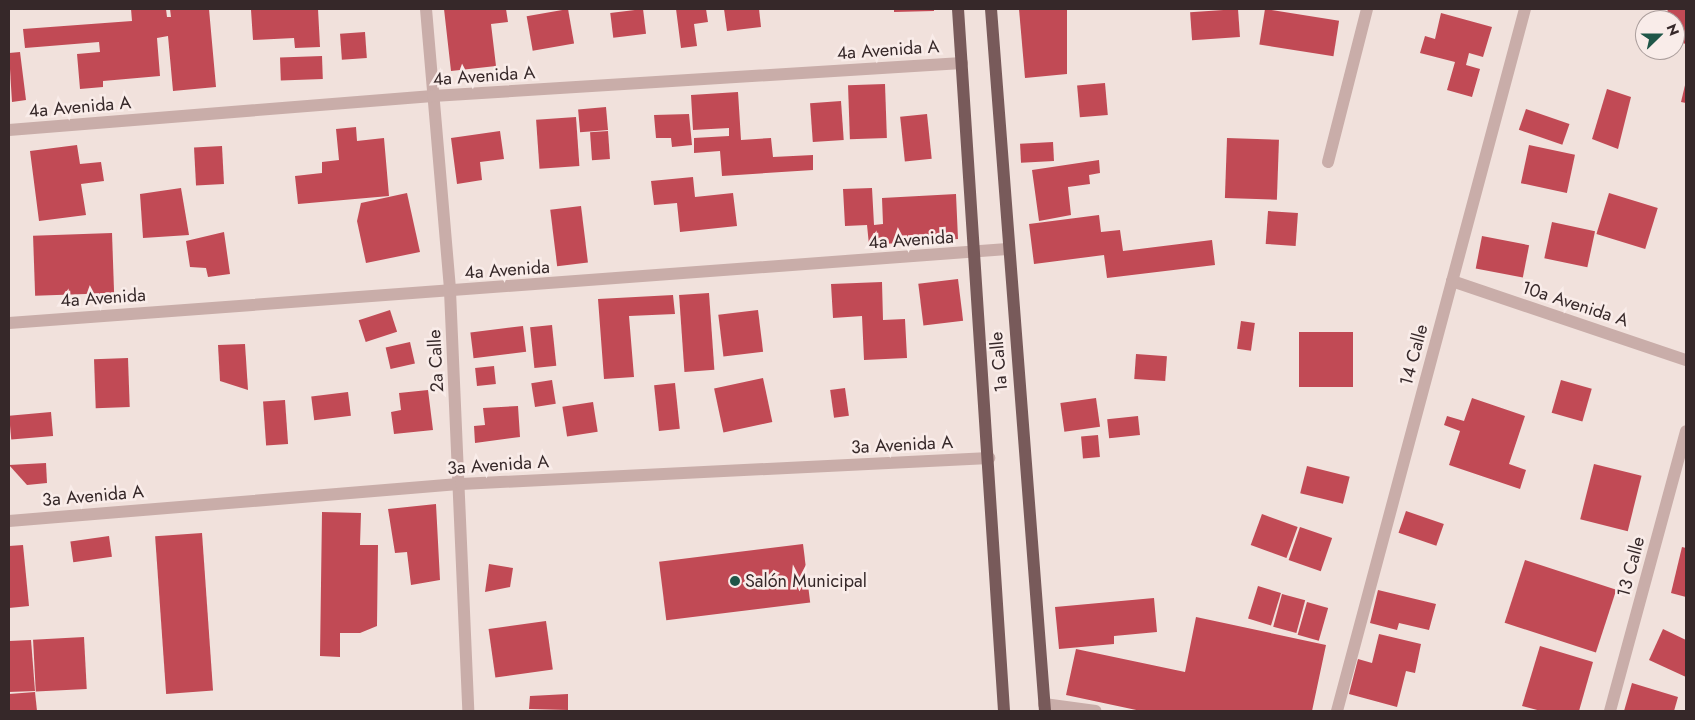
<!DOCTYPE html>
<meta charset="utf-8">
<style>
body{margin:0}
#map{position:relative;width:1695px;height:720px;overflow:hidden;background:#f1e1dc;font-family:Jost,sans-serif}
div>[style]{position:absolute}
.building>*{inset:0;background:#c14a55;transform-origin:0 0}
.minor>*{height:12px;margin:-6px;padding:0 6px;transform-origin:6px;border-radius:6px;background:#c9ada9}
.major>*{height:12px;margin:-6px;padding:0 6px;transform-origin:6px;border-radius:6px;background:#785a5a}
.dots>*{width:14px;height:14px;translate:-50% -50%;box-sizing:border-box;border:2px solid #f9ece9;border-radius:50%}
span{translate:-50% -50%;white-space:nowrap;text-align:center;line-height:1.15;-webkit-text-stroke:5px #f9ece9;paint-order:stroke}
.street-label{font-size:18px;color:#362829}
.poi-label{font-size:18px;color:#362829}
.left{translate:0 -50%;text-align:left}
.frame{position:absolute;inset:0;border:10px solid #362829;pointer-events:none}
.north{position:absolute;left:1635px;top:10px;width:50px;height:50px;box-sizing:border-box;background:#f9ece9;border:1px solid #ab9e9c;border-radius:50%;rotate:68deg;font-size:14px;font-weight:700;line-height:20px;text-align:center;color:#362829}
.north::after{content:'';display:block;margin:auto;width:18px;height:22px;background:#1f5648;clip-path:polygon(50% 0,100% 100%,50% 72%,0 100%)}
</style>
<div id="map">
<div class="building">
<div style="clip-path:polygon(131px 9px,166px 9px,167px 17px,171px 17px,170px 9px,209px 9px,216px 87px,173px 91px,168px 36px,157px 38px,160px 76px,103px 81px,103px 87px,80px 89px,77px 54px,100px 52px,99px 42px,25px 48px,23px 29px,132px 21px)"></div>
<div style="clip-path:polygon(318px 9px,320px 47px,295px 48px,294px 38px,253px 40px,251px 10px)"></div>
<div style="clip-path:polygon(444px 9px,506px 9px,508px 22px,491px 24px,496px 66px,451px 71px)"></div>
<div style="left:568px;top:9px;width:35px;height:42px;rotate:80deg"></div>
<div style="left:643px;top:9px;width:25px;height:33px;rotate:83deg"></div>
<div style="clip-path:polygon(676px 9px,706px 9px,708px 22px,694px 24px,697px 46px,681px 48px)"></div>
<div style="clip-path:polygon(724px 9px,759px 9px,761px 27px,727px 31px)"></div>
<div style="clip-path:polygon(894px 9px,934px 9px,934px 11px,894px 12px)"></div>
<div style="clip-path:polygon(1019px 9px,1067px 9px,1067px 74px,1025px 78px)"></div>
<div style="left:1238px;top:9px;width:28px;height:48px;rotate:86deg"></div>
<div style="left:1265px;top:9px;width:75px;height:36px;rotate:9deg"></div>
<div style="clip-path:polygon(1668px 9px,1686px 9px,1686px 44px,1675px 41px,1675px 20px,1665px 20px)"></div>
<div style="clip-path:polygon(1441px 13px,1492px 27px,1483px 57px,1469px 53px,1466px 65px,1480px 69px,1472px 97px,1447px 90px,1455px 62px,1420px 53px,1425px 36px,1435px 39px)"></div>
<div style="left:365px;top:32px;width:26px;height:25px;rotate:86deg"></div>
<div style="clip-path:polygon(20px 52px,26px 100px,12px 102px,9px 53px)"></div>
<div style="left:322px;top:56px;width:23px;height:42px;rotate:88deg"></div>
<div style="clip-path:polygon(1686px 81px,1686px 103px,1681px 102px)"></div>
<div style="left:1105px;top:83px;width:32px;height:28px;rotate:85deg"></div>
<div style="left:885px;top:84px;width:54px;height:37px;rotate:88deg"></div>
<div style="clip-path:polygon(1607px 89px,1631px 97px,1618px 149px,1592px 139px)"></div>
<div style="clip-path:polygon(738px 92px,741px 140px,771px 138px,773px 157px,813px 155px,813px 170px,722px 176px,720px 151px,694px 153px,694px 138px,729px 136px,729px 128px,693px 130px,691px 95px)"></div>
<div style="left:841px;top:101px;width:39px;height:31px;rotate:86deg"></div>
<div style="left:606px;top:107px;width:23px;height:28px;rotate:85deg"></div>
<div style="left:1526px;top:109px;width:46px;height:22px;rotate:19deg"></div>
<div style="clip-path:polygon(689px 114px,692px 145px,672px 147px,671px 138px,656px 138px,654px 115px)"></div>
<div style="left:927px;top:114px;width:45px;height:27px;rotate:84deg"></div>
<div style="left:576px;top:117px;width:49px;height:40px;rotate:86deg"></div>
<div style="clip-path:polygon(356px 127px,357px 141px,384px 138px,389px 196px,298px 204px,295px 176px,322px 173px,322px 162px,339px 160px,336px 129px)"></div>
<div style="clip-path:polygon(500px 131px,504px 159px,480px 162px,482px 180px,457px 184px,451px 138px)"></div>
<div style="left:608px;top:131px;width:28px;height:18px;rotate:86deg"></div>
<div style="left:1227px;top:138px;width:52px;height:60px;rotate:2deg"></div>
<div style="left:1053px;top:142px;width:19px;height:33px;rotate:87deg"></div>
<div style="clip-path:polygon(77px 145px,80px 164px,101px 162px,104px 181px,81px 184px,86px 215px,39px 221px,30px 151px)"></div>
<div style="left:1529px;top:145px;width:47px;height:39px;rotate:12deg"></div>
<div style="left:222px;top:146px;width:38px;height:28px;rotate:87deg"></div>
<div style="clip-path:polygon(1099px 160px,1100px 173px,1089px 175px,1090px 184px,1068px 187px,1071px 215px,1039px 221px,1032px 170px)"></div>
<div style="clip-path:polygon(693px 177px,695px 197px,733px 193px,737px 226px,680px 232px,677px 203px,654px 205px,651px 181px)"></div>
<div style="clip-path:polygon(181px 188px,189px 235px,143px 238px,140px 194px)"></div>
<div style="clip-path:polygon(872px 188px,874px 225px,883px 224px,882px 198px,956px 194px,958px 239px,869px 245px,867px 225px,845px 226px,843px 189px)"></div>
<div style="clip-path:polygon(407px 193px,420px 252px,366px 263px,357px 221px,361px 203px)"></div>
<div style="left:1609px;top:193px;width:51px;height:43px;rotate:17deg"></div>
<div style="left:581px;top:206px;width:57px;height:31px;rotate:83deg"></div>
<div style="left:1268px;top:211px;width:30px;height:33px;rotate:4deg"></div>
<div style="clip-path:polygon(1099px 215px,1101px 232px,1120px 230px,1123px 251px,1212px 240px,1215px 265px,1107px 278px,1104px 255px,1034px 264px,1029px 224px)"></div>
<div style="left:1552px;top:222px;width:44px;height:37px;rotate:12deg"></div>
<div style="clip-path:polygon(224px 232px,230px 274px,208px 277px,206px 268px,190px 267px,186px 241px)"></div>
<div style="left:112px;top:233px;width:60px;height:79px;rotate:88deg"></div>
<div style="left:1482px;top:236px;width:48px;height:33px;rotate:11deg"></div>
<div style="left:958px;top:279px;width:42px;height:40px;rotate:83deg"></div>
<div style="clip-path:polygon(882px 282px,883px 320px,905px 319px,907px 358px,864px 360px,862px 316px,833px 318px,831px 284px)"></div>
<div style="left:709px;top:293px;width:77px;height:30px;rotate:86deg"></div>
<div style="clip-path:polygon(673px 295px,675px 314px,629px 316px,634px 377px,604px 379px,598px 299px)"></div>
<div style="left:390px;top:310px;width:23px;height:33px;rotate:72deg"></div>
<div style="left:758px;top:310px;width:42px;height:40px;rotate:83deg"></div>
<div style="left:1241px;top:321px;width:14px;height:28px;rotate:8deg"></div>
<div style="left:552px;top:325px;width:41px;height:22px;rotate:84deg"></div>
<div style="left:523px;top:326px;width:26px;height:53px;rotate:83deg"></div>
<div style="left:1353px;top:332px;width:55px;height:54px;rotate:90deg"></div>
<div style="left:410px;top:342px;width:22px;height:25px;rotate:77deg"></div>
<div style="clip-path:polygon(245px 344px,248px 390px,220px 381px,218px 345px)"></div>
<div style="left:1136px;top:354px;width:31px;height:25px;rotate:4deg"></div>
<div style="left:128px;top:358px;width:49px;height:34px;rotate:88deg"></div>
<div style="left:494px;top:366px;width:18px;height:19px;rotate:84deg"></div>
<div style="left:763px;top:378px;width:45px;height:50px;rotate:78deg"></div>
<div style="left:552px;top:380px;width:24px;height:21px;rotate:81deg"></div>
<div style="left:1561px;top:380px;width:32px;height:34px;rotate:16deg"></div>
<div style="left:675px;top:383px;width:46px;height:21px;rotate:84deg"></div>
<div style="left:845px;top:388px;width:28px;height:15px;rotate:82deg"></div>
<div style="clip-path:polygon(428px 390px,433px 430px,394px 434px,391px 412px,401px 410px,399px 393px)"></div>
<div style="left:348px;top:392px;width:24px;height:37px;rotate:83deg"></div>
<div style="left:1096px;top:398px;width:29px;height:36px;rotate:82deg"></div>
<div style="clip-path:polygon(1472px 398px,1525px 416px,1509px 464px,1526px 470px,1520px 489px,1449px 465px,1460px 431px,1444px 425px,1447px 416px,1464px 421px)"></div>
<div style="left:285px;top:400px;width:44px;height:22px;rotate:86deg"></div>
<div style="left:593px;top:402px;width:30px;height:31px;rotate:81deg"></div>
<div style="clip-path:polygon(518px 406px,520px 437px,475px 443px,474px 426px,485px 425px,483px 408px)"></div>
<div style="left:51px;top:412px;width:24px;height:42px;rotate:85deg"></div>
<div style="left:1138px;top:416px;width:19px;height:31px;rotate:84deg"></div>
<div style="left:1098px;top:435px;width:22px;height:17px;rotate:85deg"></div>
<div style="clip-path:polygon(46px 463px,47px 483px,27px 485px,9px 465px)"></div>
<div style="left:1594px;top:464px;width:49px;height:57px;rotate:14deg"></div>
<div style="left:1307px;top:466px;width:44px;height:28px;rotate:14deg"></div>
<div style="clip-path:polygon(436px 504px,440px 580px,411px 585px,407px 552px,395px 553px,388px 509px)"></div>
<div style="left:1406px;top:511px;width:40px;height:23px;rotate:19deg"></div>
<div style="clip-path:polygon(322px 512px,361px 513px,360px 545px,378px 545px,377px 626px,360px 633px,340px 633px,340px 657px,320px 656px)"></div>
<div style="left:1262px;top:514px;width:38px;height:33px;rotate:20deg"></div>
<div style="left:1300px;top:527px;width:34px;height:35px;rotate:19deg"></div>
<div style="left:202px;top:533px;width:158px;height:47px;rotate:86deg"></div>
<div style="left:109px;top:536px;width:21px;height:39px;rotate:82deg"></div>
<div style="left:803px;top:544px;width:59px;height:145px;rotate:83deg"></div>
<div style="clip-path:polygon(23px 545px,29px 606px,9px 608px,9px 546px)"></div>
<div style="clip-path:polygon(1682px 547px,1686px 548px,1686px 597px,1671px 593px)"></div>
<div style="left:1525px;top:560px;width:96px;height:66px;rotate:18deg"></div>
<div style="clip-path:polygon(489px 564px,513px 568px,510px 587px,485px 592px)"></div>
<div style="left:1258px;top:586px;width:24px;height:34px;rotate:17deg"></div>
<div style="clip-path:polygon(1378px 590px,1436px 604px,1429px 630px,1399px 623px,1397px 630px,1370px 623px)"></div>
<div style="left:1282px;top:594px;width:24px;height:34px;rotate:15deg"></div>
<div style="clip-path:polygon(1154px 598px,1157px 632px,1114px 636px,1114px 644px,1059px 649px,1055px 607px)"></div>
<div style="left:1307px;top:602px;width:22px;height:34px;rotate:16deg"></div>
<div style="clip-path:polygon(1196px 617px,1326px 645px,1312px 711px,1141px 711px,1066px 695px,1076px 649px,1185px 672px)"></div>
<div style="left:546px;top:621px;width:49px;height:58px;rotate:82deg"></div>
<div style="clip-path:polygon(1663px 629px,1686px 640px,1686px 677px,1649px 660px)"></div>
<div style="clip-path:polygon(1379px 634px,1421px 644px,1415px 673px,1406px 671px,1397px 707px,1349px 694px,1358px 659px,1372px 663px)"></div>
<div style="left:84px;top:637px;width:52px;height:51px;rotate:87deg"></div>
<div style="clip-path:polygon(31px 640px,35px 691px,9px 692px,9px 641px)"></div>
<div style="clip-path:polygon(1540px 646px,1593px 662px,1579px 711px,1541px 711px,1522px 706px)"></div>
<div style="clip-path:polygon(1632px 683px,1678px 697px,1674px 711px,1624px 711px)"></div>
<div style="clip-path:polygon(35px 692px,37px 711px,9px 711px,9px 694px)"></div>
<div style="clip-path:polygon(568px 694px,568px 710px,529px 709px,530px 696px)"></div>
</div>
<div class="minor">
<div style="left:426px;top:9px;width:283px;rotate:85.1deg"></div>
<div style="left:450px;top:291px;width:420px;rotate:87.5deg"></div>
<div style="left:9px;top:130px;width:425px;rotate:-4.6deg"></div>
<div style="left:433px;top:96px;width:530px;rotate:-3.57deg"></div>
<div style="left:1328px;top:162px;width:158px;rotate:-75.7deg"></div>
<div style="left:1452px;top:281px;width:247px;rotate:18.7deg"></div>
<div style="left:9px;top:323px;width:1001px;rotate:-4.24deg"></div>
<div style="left:9px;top:521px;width:454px;rotate:-4.7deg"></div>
<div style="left:461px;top:484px;width:529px;rotate:-2.82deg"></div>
<div style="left:1044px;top:704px;width:52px;rotate:7.7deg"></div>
<div style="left:1337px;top:711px;width:727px;rotate:-75.01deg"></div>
<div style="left:1610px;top:711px;width:290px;rotate:-74.8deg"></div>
</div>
<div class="major">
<div style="left:958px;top:9px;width:704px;rotate:86.25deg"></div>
<div style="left:991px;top:9px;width:704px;rotate:85.6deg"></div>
</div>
<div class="dots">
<div style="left:735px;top:581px;background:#1f5648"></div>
</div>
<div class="street-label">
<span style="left:888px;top:50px;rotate:-4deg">4a Avenida A</span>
<span style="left:484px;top:76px;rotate:-4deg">4a Avenida A</span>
<span style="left:80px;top:107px;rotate:-5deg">4a Avenida A</span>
<span style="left:911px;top:240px;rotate:-4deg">4a Avenida</span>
<span style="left:507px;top:270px;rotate:-4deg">4a Avenida</span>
<span style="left:103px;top:298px;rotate:-4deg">4a Avenida</span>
<span style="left:1575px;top:304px;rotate:18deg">10a Avenida A</span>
<span style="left:1414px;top:355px;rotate:-75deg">14 Calle</span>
<span style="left:436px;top:361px;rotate:-93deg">2a Calle</span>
<span style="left:999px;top:362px;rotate:-95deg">1a Calle</span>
<span style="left:902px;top:445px;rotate:-3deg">3a Avenida A</span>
<span style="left:498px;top:465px;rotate:-4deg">3a Avenida A</span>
<span style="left:93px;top:496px;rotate:-5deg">3a Avenida A</span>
<span style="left:1631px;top:567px;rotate:-75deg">13 Calle</span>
</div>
<div class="poi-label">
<span class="left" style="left:745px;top:581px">Salón Municipal</span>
</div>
<div class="frame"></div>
<div class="north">N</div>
</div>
